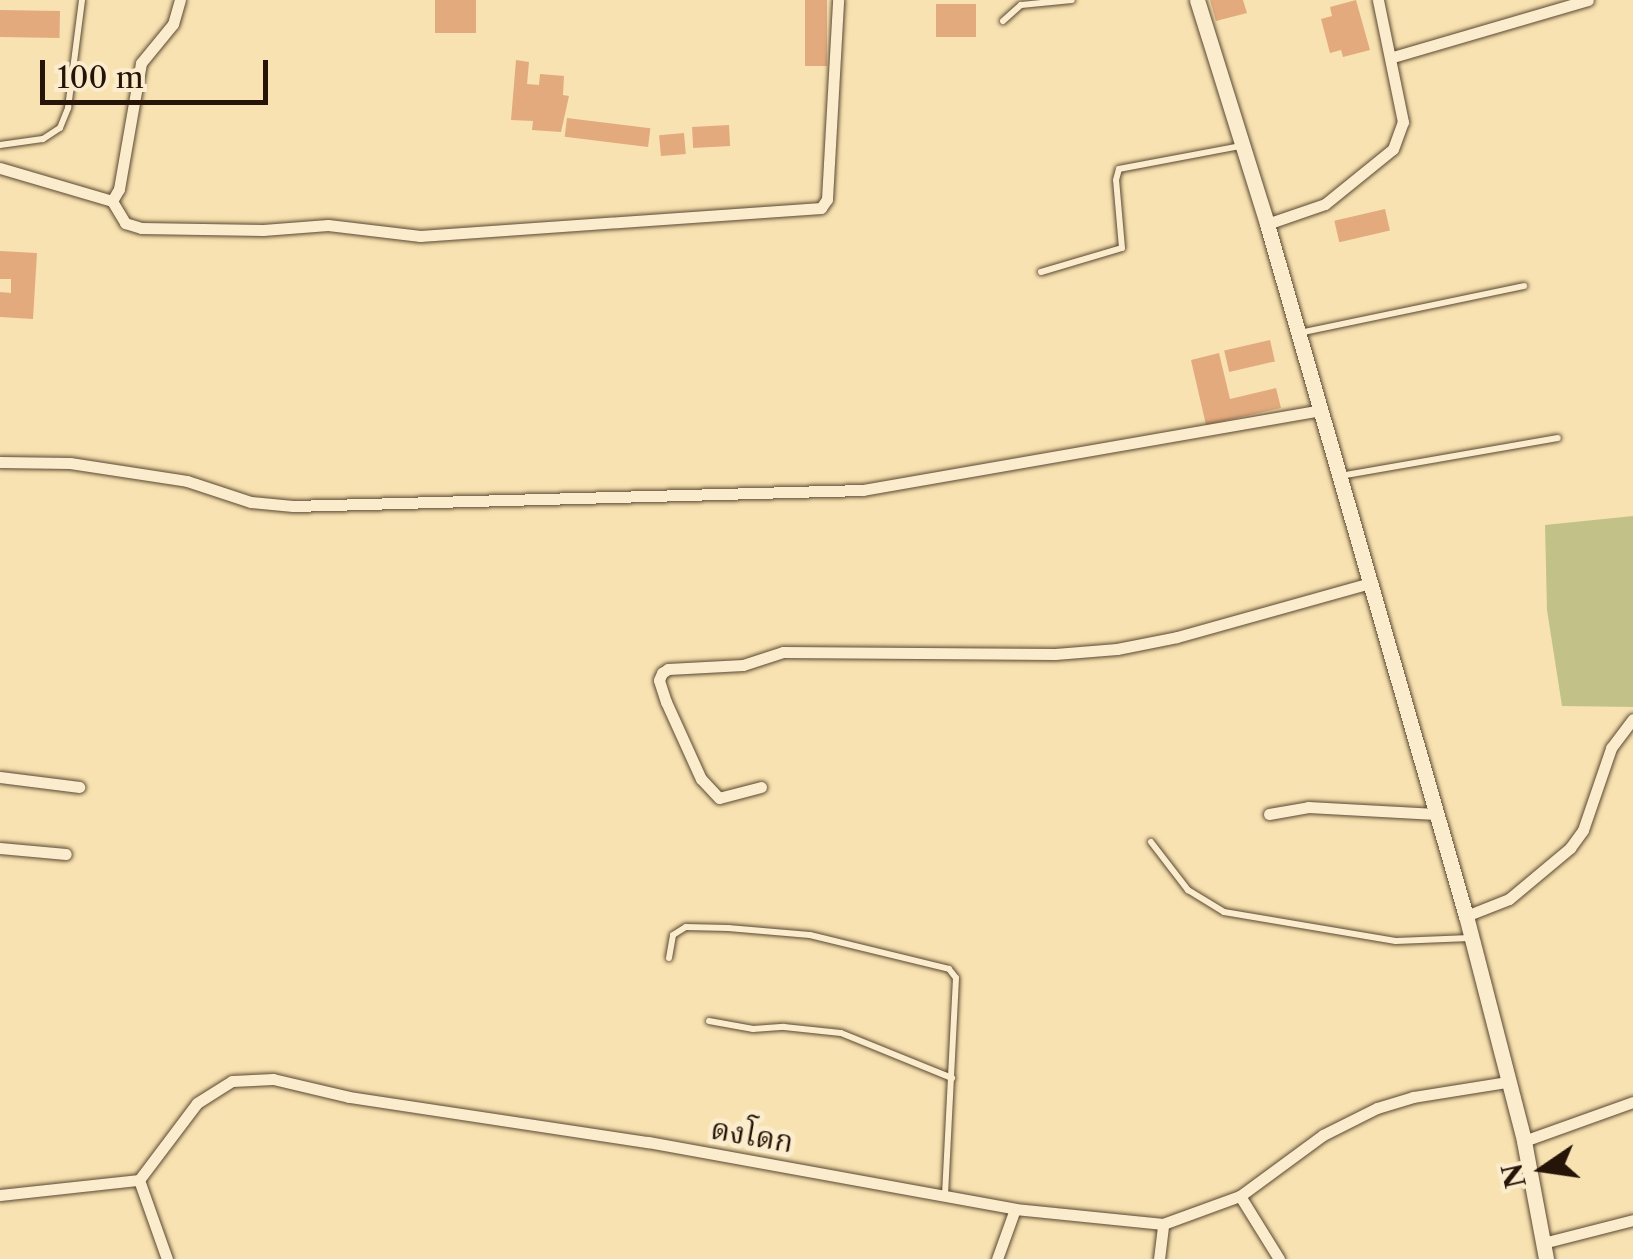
<!DOCTYPE html>
<meta charset="utf-8">
<style>
body{margin:0}
#map{position:relative;width:1633px;height:1259px;overflow:hidden;background:#f8e2b1;font-family:"Libre Caslon Text","Noto Serif Thai",serif}
div>[style]{position:absolute}
.green>*{inset:0;background:#c2c288}
.building>*{inset:0;background:#e3aa7e;transform-origin:0 0}
.roads{filter:drop-shadow(0 0 2px #5a4832) drop-shadow(0 0 2px #5a4832)}
.service>*{height:6px;margin:-3px;padding:0 3px;transform-origin:3px;border-radius:3px;background:#faeccc}
.minor>*{height:11px;margin:-5.5px;padding:0 5.5px;transform-origin:5.5px;border-radius:5.5px;background:#faeccc}
.tertiary>*{height:15px;margin:-7.5px;padding:0 7.5px;transform-origin:7.5px;border-radius:7.5px;background:#faeccc}
span{translate:-50% -50%;white-space:nowrap;text-align:center;line-height:1.15;-webkit-text-stroke:10px #faeccc;paint-order:stroke}
.street-label{font-size:30px;color:#251407}
.north{position:absolute;left:1493px;top:1119px;width:100px;height:100px;-webkit-text-stroke:8px #faeccc;paint-order:stroke;rotate:257deg;font-size:28px;font-weight:700;line-height:40px;text-align:center;color:#251407}
.north::after{content:'';display:block;margin:auto;width:35px;height:45px;background:#251407;clip-path:polygon(50% 0,100% 100%,50% 72%,0 100%)}
.scale{position:absolute;left:40px;top:60px;width:228px;height:45px;box-sizing:border-box;border:5px solid #251407;border-top:0;padding-left:12px;font-size:30px;line-height:35px;white-space:nowrap;color:#251407;-webkit-text-stroke:8px #faeccc;paint-order:stroke}
</style>
<div id="map">
<div class="green">
<div style="clip-path:polygon(1633px 516px,1633px 707px,1562px 706px,1547px 610px,1545px 525px)"></div>
</div>
<div class="building">
<div style="left:435px;top:0;width:41px;height:33px"></div>
<div style="left:805px;top:0;width:22px;height:66px"></div>
<div style="clip-path:polygon(1210px 0,1243px 0,1247px 13px,1216px 21px)"></div>
<div style="clip-path:polygon(1356px 0,1370px 50px,1343px 57px,1341px 50px,1330px 53px,1321px 19px,1332px 16px,1330px 7px)"></div>
<div style="left:976px;top:4px;width:33px;height:40px;rotate:90deg"></div>
<div style="left:0;top:10px;width:60px;height:27px;rotate:1deg"></div>
<div style="clip-path:polygon(516px 60px,529px 62px,527px 84px,539px 85px,540px 74px,564px 76px,563px 95px,569px 96px,561px 132px,532px 130px,533px 121px,511px 120px)"></div>
<div style="left:567px;top:118px;width:84px;height:19px;rotate:7deg"></div>
<div style="left:729px;top:125px;width:21px;height:37px;rotate:87deg"></div>
<div style="left:684px;top:133px;width:21px;height:25px;rotate:85deg"></div>
<div style="left:1385px;top:209px;width:22px;height:52px;rotate:77deg"></div>
<div style="clip-path:polygon(0 251px,37px 253px,33px 319px,0 317px,0 292px,11px 293px,11px 279px,0 279px)"></div>
<div style="left:1270px;top:340px;width:22px;height:47px;rotate:77deg"></div>
<div style="clip-path:polygon(1219px 353px,1230px 399px,1276px 388px,1281px 408px,1206px 425px,1191px 360px)"></div>
</div>
<div class="roads">
<div class="service">
<div style="left:1003px;top:21px;width:24px;rotate:-42deg"></div>
<div style="left:1021px;top:5px;width:51px;rotate:-5.6deg"></div>
<div style="left:0;top:145px;width:43px;rotate:-7.9deg"></div>
<div style="left:43px;top:139px;width:20px;rotate:-33deg"></div>
<div style="left:60px;top:128px;width:22px;rotate:-68deg"></div>
<div style="left:68px;top:108px;width:109px;rotate:-82.6deg"></div>
<div style="left:1041px;top:272px;width:84px;rotate:-16.5deg"></div>
<div style="left:1122px;top:248px;width:68px;rotate:-95deg"></div>
<div style="left:1116px;top:180px;width:11px;rotate:-75deg"></div>
<div style="left:1119px;top:169px;width:124px;rotate:-10.7deg"></div>
<div style="left:1299px;top:333px;width:230px;rotate:-11.8deg"></div>
<div style="left:1340px;top:476px;width:221px;rotate:-9.9deg"></div>
<div style="left:1151px;top:842px;width:61px;rotate:52.4deg"></div>
<div style="left:1188px;top:890px;width:42px;rotate:31.4deg"></div>
<div style="left:1224px;top:912px;width:174px;rotate:9.6deg"></div>
<div style="left:1396px;top:941px;width:74px;rotate:-2.3deg"></div>
<div style="left:669px;top:958px;width:23px;rotate:-80deg"></div>
<div style="left:673px;top:935px;width:15px;rotate:-32deg"></div>
<div style="left:686px;top:927px;width:42px;rotate:1.4deg"></div>
<div style="left:728px;top:928px;width:82px;rotate:4.9deg"></div>
<div style="left:810px;top:935px;width:143px;rotate:13.7deg"></div>
<div style="left:949px;top:969px;width:11px;rotate:52deg"></div>
<div style="left:956px;top:978px;width:217px;rotate:92.9deg"></div>
<div style="left:709px;top:1021px;width:45px;rotate:10.3deg"></div>
<div style="left:753px;top:1029px;width:31px;rotate:-4deg"></div>
<div style="left:784px;top:1027px;width:57px;rotate:6deg"></div>
<div style="left:841px;top:1033px;width:120px;rotate:22.1deg"></div>
</div>
<div class="minor">
<div style="left:1393px;top:57px;width:203px;rotate:-16.3deg"></div>
<div style="left:0;top:168px;width:117px;rotate:16.4deg"></div>
<div style="left:112px;top:201px;width:26px;rotate:59deg"></div>
<div style="left:125px;top:223px;width:17px;rotate:17deg"></div>
<div style="left:141px;top:228px;width:122px;rotate:0.9deg"></div>
<div style="left:263px;top:230px;width:65px;rotate:-4.4deg"></div>
<div style="left:328px;top:225px;width:93px;rotate:6.8deg"></div>
<div style="left:420px;top:236px;width:402px;rotate:-4deg"></div>
<div style="left:821px;top:208px;width:11px;rotate:-56deg"></div>
<div style="left:827px;top:199px;width:199px;rotate:-86.8deg"></div>
<div style="left:112px;top:201px;width:14px;rotate:-60deg"></div>
<div style="left:119px;top:189px;width:128px;rotate:-80.1deg"></div>
<div style="left:141px;top:63px;width:50px;rotate:-50.6deg"></div>
<div style="left:173px;top:24px;width:25px;rotate:-74deg"></div>
<div style="left:1267px;top:224px;width:61px;rotate:-19deg"></div>
<div style="left:1325px;top:204px;width:87px;rotate:-39deg"></div>
<div style="left:1393px;top:149px;width:29px;rotate:-70deg"></div>
<div style="left:1403px;top:122px;width:125px;rotate:-101.6deg"></div>
<div style="left:0;top:462px;width:70px;rotate:0.8deg"></div>
<div style="left:70px;top:463px;width:118px;rotate:8.7deg"></div>
<div style="left:187px;top:481px;width:67px;rotate:18.2deg"></div>
<div style="left:251px;top:502px;width:42px;rotate:5.4deg"></div>
<div style="left:293px;top:506px;width:570px;rotate:-1.61deg"></div>
<div style="left:863px;top:490px;width:465px;rotate:-9.9deg"></div>
<div style="left:0;top:777px;width:80px;rotate:7.2deg"></div>
<div style="left:761px;top:787px;width:43px;rotate:165.3deg"></div>
<div style="left:719px;top:798px;width:26px;rotate:-133deg"></div>
<div style="left:701px;top:779px;width:85px;rotate:-114.4deg"></div>
<div style="left:666px;top:702px;width:23px;rotate:-108deg"></div>
<div style="left:659px;top:680px;width:8px;rotate:-67deg"></div>
<div style="left:662px;top:673px;width:7px;rotate:-34deg"></div>
<div style="left:668px;top:669px;width:75px;rotate:-3.1deg"></div>
<div style="left:743px;top:665px;width:42px;rotate:-18deg"></div>
<div style="left:783px;top:652px;width:272px;rotate:0.4deg"></div>
<div style="left:1055px;top:654px;width:62px;rotate:-4.6deg"></div>
<div style="left:1117px;top:649px;width:61px;rotate:-11.3deg"></div>
<div style="left:1177px;top:637px;width:197px;rotate:-15.6deg"></div>
<div style="left:1269px;top:814px;width:40px;rotate:-10deg"></div>
<div style="left:1308px;top:807px;width:128px;rotate:3.1deg"></div>
<div style="left:0;top:848px;width:66px;rotate:5.2deg"></div>
<div style="left:1466px;top:916px;width:46px;rotate:-21.6deg"></div>
<div style="left:1509px;top:899px;width:80px;rotate:-39.9deg"></div>
<div style="left:1570px;top:848px;width:22px;rotate:-54deg"></div>
<div style="left:1583px;top:830px;width:87px;rotate:-71.1deg"></div>
<div style="left:1611px;top:748px;width:36px;rotate:-53deg"></div>
<div style="left:1524px;top:1141px;width:116px;rotate:-19.7deg"></div>
<div style="left:139px;top:1180px;width:84px;rotate:70.5deg"></div>
<div style="left:0;top:1195px;width:140px;rotate:-6.2deg"></div>
<div style="left:139px;top:1180px;width:96px;rotate:-53deg"></div>
<div style="left:197px;top:1103px;width:41px;rotate:-32.2deg"></div>
<div style="left:232px;top:1081px;width:41px;rotate:-2.8deg"></div>
<div style="left:273px;top:1079px;width:78px;rotate:13.3deg"></div>
<div style="left:349px;top:1097px;width:302px;rotate:8.6deg"></div>
<div style="left:648px;top:1142px;width:373px;rotate:10.3deg"></div>
<div style="left:1015px;top:1209px;width:149px;rotate:5.8deg"></div>
<div style="left:1163px;top:1224px;width:82px;rotate:-20deg"></div>
<div style="left:1240px;top:1196px;width:103px;rotate:-36.3deg"></div>
<div style="left:1323px;top:1135px;width:60px;rotate:-26.6deg"></div>
<div style="left:1377px;top:1108px;width:38px;rotate:-17deg"></div>
<div style="left:1413px;top:1097px;width:95px;rotate:-9.1deg"></div>
<div style="left:1240px;top:1196px;width:74px;rotate:58.2deg"></div>
<div style="left:1543px;top:1243px;width:93px;rotate:-14.3deg"></div>
<div style="left:997px;top:1259px;width:53px;rotate:-70.2deg"></div>
<div style="left:1159px;top:1259px;width:35px;rotate:-83deg"></div>
</div>
<div class="tertiary">
<div style="left:1197px;top:0;width:235px;rotate:72.6deg"></div>
<div style="left:1267px;top:224px;width:720px;rotate:73.96deg"></div>
<div style="left:1466px;top:916px;width:232px;rotate:75.5deg"></div>
<div style="left:1524px;top:1141px;width:120px;rotate:79.4deg"></div>
</div>
</div>
<div class="street-label">
<span style="left:752px;top:1136px;rotate:10deg">ดงโดก</span>
</div>
<div class="north">N</div>
<div class="scale">100 m</div>
</div>
